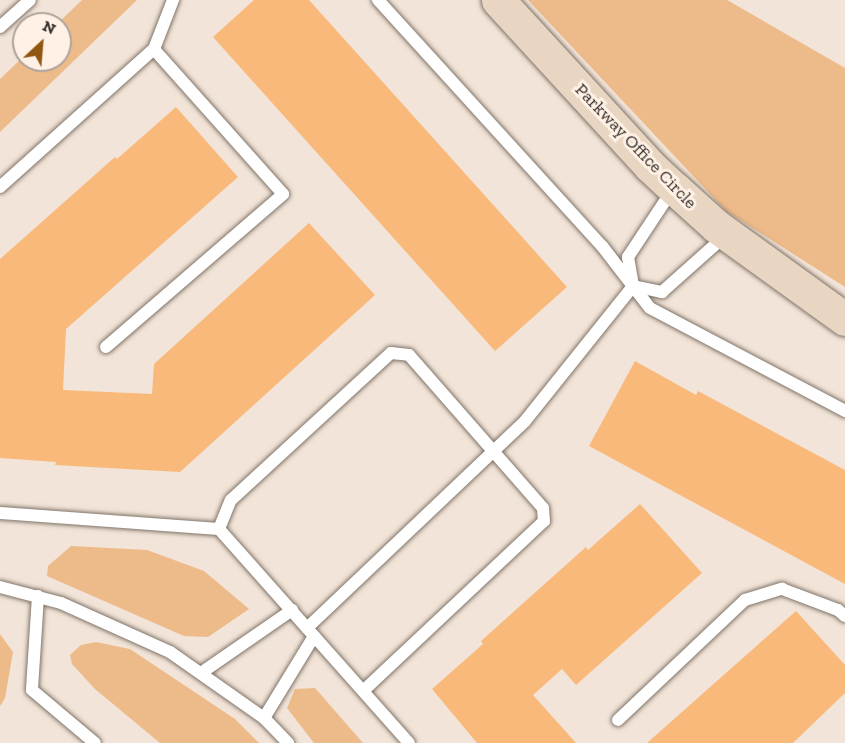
<!DOCTYPE html>
<style>
body{margin:0}
#map{position:relative;width:845px;height:743px;overflow:hidden;background:#f2e4d8;font-family:"Zilla Slab",serif}
div>[style]{position:absolute}
.green>*{inset:0;background:#edba89}
.building>*{inset:0;background:#f9b97b}
.roads{filter:drop-shadow(0 0 2px #807469) drop-shadow(0 0 2px #807469)}
.lane>*{height:12px;margin:-6px;padding:0 6px;transform-origin:6px;border-radius:6px;background:#fff}
.secondary>*{height:33px;margin:-16.5px;padding:0 16.5px;transform-origin:16.5px;border-radius:16.5px;background:#e9d6c2}
span{translate:-50% -50%;white-space:nowrap;text-align:center;line-height:1.15;-webkit-text-stroke:6px #fff1e5;paint-order:stroke}
.street-label{font-size:18px;color:#352f2b}
.north{position:absolute;left:12px;top:12px;width:60px;height:60px;box-sizing:border-box;background:#fff1e5;border:2px solid #aea39b;border-radius:50%;rotate:26deg;font-size:16px;font-weight:700;line-height:24px;text-align:center;color:#352f2b}
.north::after{content:'';display:block;margin:auto;width:21px;height:27px;background:#905711;clip-path:polygon(50% 0,100% 100%,50% 72%,0 100%)}
</style>
<div id="map">
<div class="green">
<div style="clip-path:polygon(82px 0,137px 0,0 132px,0 79px,24px 56px,24px 60px,60px 60px,60px 24px,57px 24px)"></div>
<div style="clip-path:polygon(528px 0,727px 0,845px 68px,845px 287px,726px 211px)"></div>
<div style="clip-path:polygon(71px 546px,147px 550px,204px 571px,249px 609px,208px 637px,184px 636px,47px 576px,48px 566px)"></div>
<div style="clip-path:polygon(0 634px,13px 652px,5px 698px,0 706px)"></div>
<div style="clip-path:polygon(96px 642px,130px 649px,235px 719px,259px 743px,160px 743px,95px 689px,72px 664px,70px 655px,81px 645px)"></div>
<div style="clip-path:polygon(315px 688px,363px 743px,314px 743px,287px 708px,295px 689px)"></div>
</div>
<div class="building">
<div style="clip-path:polygon(254px 0,309px 0,567px 287px,495px 351px,213px 37px)"></div>
<div style="clip-path:polygon(176px 107px,238px 177px,66px 329px,63px 390px,152px 394px,154px 364px,309px 223px,375px 295px,180px 472px,55px 465px,56px 462px,0 458px,0 259px,115px 157px,117px 159px)"></div>
<div style="clip-path:polygon(635px 361px,696px 395px,698px 391px,845px 470px,845px 584px,589px 446px)"></div>
<div style="clip-path:polygon(640px 504px,702px 573px,576px 685px,562px 669px,533px 695px,576px 743px,477px 743px,432px 689px,483px 644px,481px 641px,586px 547px,588px 550px)"></div>
<div style="clip-path:polygon(796px 611px,845px 665px,845px 693px,793px 743px,647px 743px)"></div>
</div>
<div class="roads">
<div class="lane">
<div style="left:378px;top:0;width:333px;rotate:47.7deg"></div>
<div style="left:602px;top:246px;width:78px;rotate:52.3deg"></div>
<div style="left:650px;top:308px;width:221px;rotate:27.8deg"></div>
<div style="left:0;top:27px;width:40px;rotate:-42deg"></div>
<div style="left:0;top:187px;width:207px;rotate:-41.9deg"></div>
<div style="left:154px;top:49px;width:53px;rotate:-68.8deg"></div>
<div style="left:673px;top:189px;width:82px;rotate:123.5deg"></div>
<div style="left:628px;top:257px;width:29px;rotate:80deg"></div>
<div style="left:633px;top:286px;width:30px;rotate:12deg"></div>
<div style="left:662px;top:292px;width:86px;rotate:-41.7deg"></div>
<div style="left:106px;top:347px;width:234px;rotate:-40.8deg"></div>
<div style="left:283px;top:194px;width:194px;rotate:-131.7deg"></div>
<div style="left:0;top:513px;width:220px;rotate:4.2deg"></div>
<div style="left:219px;top:529px;width:286px;rotate:48.4deg"></div>
<div style="left:219px;top:529px;width:31px;rotate:-68deg"></div>
<div style="left:231px;top:500px;width:217px;rotate:-42.6deg"></div>
<div style="left:391px;top:353px;width:18px;rotate:6deg"></div>
<div style="left:409px;top:355px;width:203px;rotate:48.8deg"></div>
<div style="left:543px;top:508px;width:13px;rotate:86deg"></div>
<div style="left:544px;top:521px;width:248px;rotate:136.8deg"></div>
<div style="left:0;top:587px;width:63px;rotate:14.7deg"></div>
<div style="left:61px;top:603px;width:120px;rotate:24.2deg"></div>
<div style="left:170px;top:652px;width:115px;rotate:35.1deg"></div>
<div style="left:264px;top:718px;width:35px;rotate:46deg"></div>
<div style="left:38px;top:596px;width:94px;rotate:93.7deg"></div>
<div style="left:32px;top:690px;width:82px;rotate:40.1deg"></div>
<div style="left:307px;top:628px;width:301px;rotate:-43.5deg"></div>
<div style="left:525px;top:421px;width:173px;rotate:-51.3deg"></div>
<div style="left:201px;top:673px;width:111px;rotate:-34.7deg"></div>
<div style="left:264px;top:718px;width:96px;rotate:-58.6deg"></div>
<div style="left:618px;top:720px;width:175px;rotate:-43.4deg"></div>
<div style="left:745px;top:600px;width:39px;rotate:-17deg"></div>
<div style="left:782px;top:589px;width:60px;rotate:20.6deg"></div>
<div style="left:838px;top:610px;width:9px;rotate:41deg"></div>
</div>
<div class="secondary">
<div style="left:498px;top:0;width:225px;rotate:47.5deg"></div>
<div style="left:650px;top:166px;width:33px;rotate:43deg"></div>
<div style="left:674px;top:188px;width:57px;rotate:42.1deg"></div>
<div style="left:716px;top:226px;width:159px;rotate:35.8deg"></div>
</div>
</div>
<div class="street-label">
<span style="left:636px;top:146px;rotate:46deg">Parkway Office Circle</span>
</div>
<div class="north">N</div>
</div>
